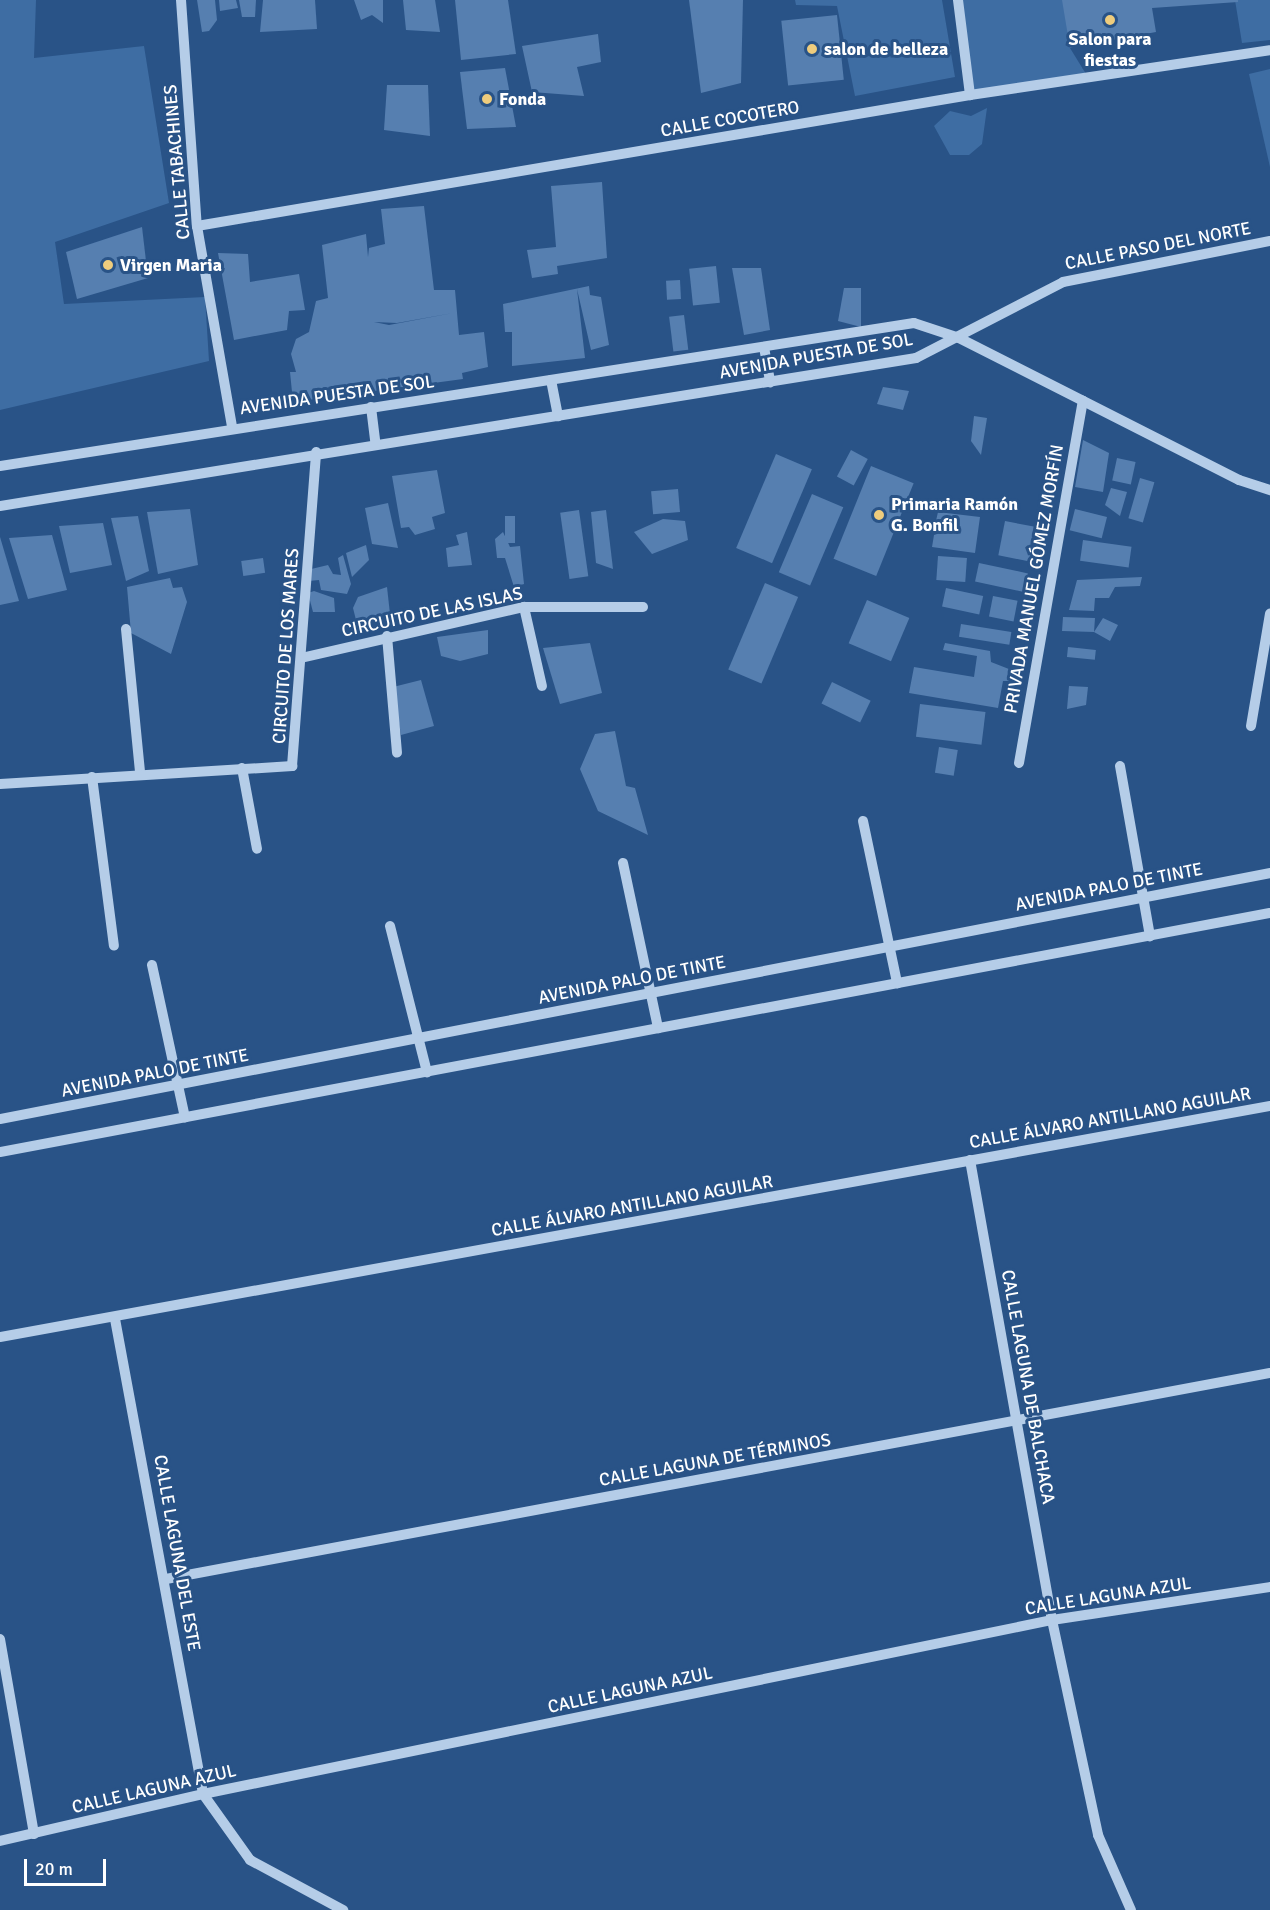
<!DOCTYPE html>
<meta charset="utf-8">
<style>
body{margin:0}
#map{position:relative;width:1270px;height:1910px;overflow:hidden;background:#295387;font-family:Signika,sans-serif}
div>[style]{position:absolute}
.green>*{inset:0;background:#3e6da3}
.building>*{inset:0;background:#567fb0;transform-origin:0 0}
.minor>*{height:10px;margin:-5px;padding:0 5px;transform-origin:5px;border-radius:5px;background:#b5cde8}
.dots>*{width:16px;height:16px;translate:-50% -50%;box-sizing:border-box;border:3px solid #295387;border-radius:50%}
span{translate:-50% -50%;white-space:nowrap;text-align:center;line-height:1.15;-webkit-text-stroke:6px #295387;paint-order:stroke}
.poi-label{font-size:18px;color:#fff;font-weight:700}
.left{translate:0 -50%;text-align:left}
.street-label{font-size:18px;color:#fff}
.scale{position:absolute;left:24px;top:1859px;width:82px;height:27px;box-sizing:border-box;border:3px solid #fff;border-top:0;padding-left:8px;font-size:18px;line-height:21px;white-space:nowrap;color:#fff;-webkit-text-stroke:4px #295387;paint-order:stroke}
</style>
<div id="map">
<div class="green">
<div style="clip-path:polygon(0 0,36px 0,34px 58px,144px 46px,169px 203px,55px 242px,64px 304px,205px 297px,209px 361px,0 410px)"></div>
<div style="clip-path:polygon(795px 0,942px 0,955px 77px,855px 96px,837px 6px,796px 5px)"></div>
<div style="clip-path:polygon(959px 0,1064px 0,1070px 48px,1086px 74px,970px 94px)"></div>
<div style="clip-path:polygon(1235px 0,1270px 0,1270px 40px,1242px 43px)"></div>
<div style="clip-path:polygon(1270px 69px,1270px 167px,1249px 74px)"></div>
<div style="clip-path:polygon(987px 108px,982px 144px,969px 155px,950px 155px,934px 126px,950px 111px,971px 116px)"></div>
</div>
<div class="building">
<div style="clip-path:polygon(197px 0,215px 0,217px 20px,209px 31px,202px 32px)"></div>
<div style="clip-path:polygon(219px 0,236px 0,238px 8px,220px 11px)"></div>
<div style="clip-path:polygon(239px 0,256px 0,255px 17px,242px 17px)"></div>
<div style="clip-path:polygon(263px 0,315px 0,317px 29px,260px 32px)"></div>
<div style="clip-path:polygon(354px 0,383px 0,383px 23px,372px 15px,361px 20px)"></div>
<div style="clip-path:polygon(403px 0,435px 0,440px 32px,406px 30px)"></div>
<div style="clip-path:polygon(455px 0,508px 0,516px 54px,461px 60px)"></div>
<div style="clip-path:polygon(689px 0,743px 0,741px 83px,701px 93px)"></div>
<div style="clip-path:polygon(1062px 0,1238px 0,1238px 2px,1152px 8px,1156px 32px,1070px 48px)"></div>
<div style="left:837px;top:15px;width:65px;height:56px;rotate:84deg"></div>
<div style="clip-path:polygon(598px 34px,601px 62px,577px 67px,584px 96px,532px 92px,522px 46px)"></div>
<div style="clip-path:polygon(505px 68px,516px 127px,467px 129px,460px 72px)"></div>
<div style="clip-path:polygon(387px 85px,428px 85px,430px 136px,384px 130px)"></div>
<div style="clip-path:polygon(602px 182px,607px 258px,557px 266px,558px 274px,532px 278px,527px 250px,556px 247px,551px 186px)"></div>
<div style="clip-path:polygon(evenodd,424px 206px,434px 290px,455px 290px,459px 335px,484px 332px,488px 367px,462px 373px,463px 379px,293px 402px,290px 372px,296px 372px,291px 354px,296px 339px,309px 332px,316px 301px,328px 298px,322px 245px,366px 234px,368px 257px,369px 248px,385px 244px,381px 209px,424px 206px,453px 313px,389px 325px,374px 322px,397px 323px,453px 313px)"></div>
<div style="clip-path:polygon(142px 227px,148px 278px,77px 299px,66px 252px)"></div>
<div style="clip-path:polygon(218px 253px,248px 254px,250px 282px,299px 274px,305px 310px,289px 311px,287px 330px,234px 340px)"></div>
<div style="left:716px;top:266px;width:37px;height:27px;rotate:84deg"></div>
<div style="clip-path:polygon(732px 268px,761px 268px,770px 330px,744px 335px)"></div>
<div style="left:680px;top:280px;width:19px;height:14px;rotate:87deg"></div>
<div style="clip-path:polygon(589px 286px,590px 295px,601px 297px,609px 345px,591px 350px,577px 289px,585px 358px,512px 366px,512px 332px,505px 332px,503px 304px)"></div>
<div style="clip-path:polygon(844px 288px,861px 288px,861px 327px,838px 321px)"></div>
<div style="left:684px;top:315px;width:35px;height:15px;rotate:83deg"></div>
<div style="clip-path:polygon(883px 387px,909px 391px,903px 410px,877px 404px)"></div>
<div style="clip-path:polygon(974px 416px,987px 418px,981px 455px,971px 441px)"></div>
<div style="clip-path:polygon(1083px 440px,1109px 453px,1103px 492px,1075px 487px)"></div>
<div style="left:851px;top:450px;width:19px;height:30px;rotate:28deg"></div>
<div style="left:776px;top:454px;width:39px;height:102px;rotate:23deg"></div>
<div style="left:1117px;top:458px;width:19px;height:23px;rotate:12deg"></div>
<div style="left:871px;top:466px;width:46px;height:100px;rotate:22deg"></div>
<div style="clip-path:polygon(437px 470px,445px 513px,432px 517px,435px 529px,415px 535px,409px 527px,401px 528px,392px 476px)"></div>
<div style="left:1140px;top:478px;width:15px;height:42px;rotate:16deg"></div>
<div style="clip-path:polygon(1111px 488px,1127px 492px,1120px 516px,1105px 505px)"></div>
<div style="left:678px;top:489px;width:23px;height:27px;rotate:85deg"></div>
<div style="left:812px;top:494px;width:34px;height:85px;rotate:23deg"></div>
<div style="clip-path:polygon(388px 503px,398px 548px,372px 544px,365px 508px)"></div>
<div style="clip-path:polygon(190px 509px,198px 565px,158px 574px,147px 512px)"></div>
<div style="left:1075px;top:509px;width:33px;height:22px;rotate:14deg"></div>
<div style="left:579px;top:510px;width:67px;height:19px;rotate:82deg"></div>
<div style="clip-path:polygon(606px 510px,613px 569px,596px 563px,591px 512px)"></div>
<div style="clip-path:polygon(938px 512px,980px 517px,975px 553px,932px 547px,934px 535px,946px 531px,935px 525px)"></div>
<div style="clip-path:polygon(138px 516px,149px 571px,126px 581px,111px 518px)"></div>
<div style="left:505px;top:516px;width:10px;height:27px"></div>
<div style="clip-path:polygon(663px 519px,685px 521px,688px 540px,652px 554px,634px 532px)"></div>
<div style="left:1005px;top:521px;width:32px;height:35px;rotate:11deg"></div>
<div style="clip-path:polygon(103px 523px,112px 565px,70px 573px,59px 526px)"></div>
<div style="clip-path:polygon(467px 532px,472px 565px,448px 567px,446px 548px,459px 545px,456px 535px)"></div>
<div style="clip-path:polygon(503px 532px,510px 547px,520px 546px,524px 584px,514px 587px,505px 558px,497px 558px,495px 539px)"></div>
<div style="clip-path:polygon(52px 535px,67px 590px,28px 599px,9px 538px)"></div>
<div style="clip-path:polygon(0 537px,19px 601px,0 605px)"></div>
<div style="left:1083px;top:540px;width:49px;height:21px;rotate:8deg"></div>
<div style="clip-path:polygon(366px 545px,369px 560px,352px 577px,346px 553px)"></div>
<div style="clip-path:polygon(343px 555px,351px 584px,347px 594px,321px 590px,319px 580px,309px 581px,307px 570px,328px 565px,333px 574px,341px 575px,338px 558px)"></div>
<div style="left:938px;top:556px;width:29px;height:24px;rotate:4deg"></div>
<div style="left:263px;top:558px;width:15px;height:22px;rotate:82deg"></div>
<div style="left:979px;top:563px;width:50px;height:19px;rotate:12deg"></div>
<div style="clip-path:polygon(1142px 577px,1140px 586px,1115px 587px,1109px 598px,1095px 598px,1094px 611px,1069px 610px,1077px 580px)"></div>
<div style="clip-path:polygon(170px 578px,173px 588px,182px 587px,187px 602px,171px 654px,131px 633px,127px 587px)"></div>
<div style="left:765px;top:583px;width:36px;height:94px;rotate:23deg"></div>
<div style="clip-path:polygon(387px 587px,390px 614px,357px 624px,353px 608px,358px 597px)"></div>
<div style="left:946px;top:588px;width:38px;height:19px;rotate:12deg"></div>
<div style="clip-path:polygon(314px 591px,334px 598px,335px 612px,313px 612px,308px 593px)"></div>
<div style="left:993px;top:596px;width:25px;height:21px;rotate:11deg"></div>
<div style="left:867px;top:600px;width:46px;height:47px;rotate:23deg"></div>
<div style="clip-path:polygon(1063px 617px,1095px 618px,1094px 632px,1103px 618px,1118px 625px,1110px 641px,1094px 632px,1062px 631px)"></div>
<div style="left:961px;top:624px;width:51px;height:13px;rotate:9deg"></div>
<div style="clip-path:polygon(488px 630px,488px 654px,460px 661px,441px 656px,437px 637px)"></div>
<div style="clip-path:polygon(590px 643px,602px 693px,560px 704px,543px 648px)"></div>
<div style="clip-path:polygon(945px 643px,990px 651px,991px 662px,1014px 671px,1015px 681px,1003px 681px,998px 708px,909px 693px,914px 667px,974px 677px,977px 656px,943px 650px)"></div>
<div style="left:1068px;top:647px;width:28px;height:10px;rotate:6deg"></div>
<div style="clip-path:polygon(421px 680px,434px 726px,401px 735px,393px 687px)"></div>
<div style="left:832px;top:682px;width:43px;height:24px;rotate:26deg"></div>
<div style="clip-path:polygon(1069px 686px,1088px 687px,1086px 705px,1067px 709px)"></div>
<div style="left:920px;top:704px;width:66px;height:33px;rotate:7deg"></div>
<div style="clip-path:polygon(615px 731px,626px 786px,635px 788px,648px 835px,598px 811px,580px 769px,595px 734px)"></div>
<div style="left:939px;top:747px;width:19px;height:26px;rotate:9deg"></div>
</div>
<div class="minor">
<div style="left:181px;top:0;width:227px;rotate:86deg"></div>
<div style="left:197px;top:226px;width:203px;rotate:80.1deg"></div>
<div style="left:958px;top:0;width:96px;rotate:82.8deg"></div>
<div style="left:197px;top:226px;width:784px;rotate:-9.62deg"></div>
<div style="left:970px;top:95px;width:303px;rotate:-8.5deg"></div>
<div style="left:764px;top:347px;width:36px;rotate:80deg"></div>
<div style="left:551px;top:380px;width:37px;rotate:79deg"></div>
<div style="left:371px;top:407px;width:38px;rotate:83deg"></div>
<div style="left:0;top:466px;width:925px;rotate:-8.89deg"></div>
<div style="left:914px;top:323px;width:47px;rotate:18.4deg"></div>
<div style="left:959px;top:338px;width:314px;rotate:26.9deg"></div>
<div style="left:1239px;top:480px;width:33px;rotate:18deg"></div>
<div style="left:0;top:506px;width:928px;rotate:-9.18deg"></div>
<div style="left:916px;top:358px;width:165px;rotate:-27.3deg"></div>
<div style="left:1063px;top:282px;width:211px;rotate:-11.2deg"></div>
<div style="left:524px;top:607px;width:81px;rotate:77.2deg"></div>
<div style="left:126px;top:629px;width:145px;rotate:84.4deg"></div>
<div style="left:387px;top:636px;width:117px;rotate:85.1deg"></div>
<div style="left:301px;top:658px;width:229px;rotate:-12.9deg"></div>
<div style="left:524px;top:607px;width:119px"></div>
<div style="left:1251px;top:726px;width:114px;rotate:-80.4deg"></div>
<div style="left:1019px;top:763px;width:368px;rotate:-80deg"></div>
<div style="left:1120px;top:766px;width:173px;rotate:80deg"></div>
<div style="left:242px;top:768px;width:82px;rotate:79.5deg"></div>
<div style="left:92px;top:777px;width:170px;rotate:82.6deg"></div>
<div style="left:0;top:784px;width:293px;rotate:-3.5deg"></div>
<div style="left:292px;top:766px;width:315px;rotate:-85.6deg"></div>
<div style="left:863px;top:821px;width:166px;rotate:78.1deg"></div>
<div style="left:623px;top:863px;width:169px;rotate:78deg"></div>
<div style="left:390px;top:926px;width:151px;rotate:75.8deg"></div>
<div style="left:152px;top:965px;width:156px;rotate:77.8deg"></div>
<div style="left:0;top:1119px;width:1294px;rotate:-10.96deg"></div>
<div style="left:0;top:1152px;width:1292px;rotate:-10.66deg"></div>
<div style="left:970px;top:1160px;width:467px;rotate:79.9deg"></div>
<div style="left:1052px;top:1620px;width:220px;rotate:77.9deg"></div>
<div style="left:1098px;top:1835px;width:82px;rotate:66.3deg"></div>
<div style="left:115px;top:1319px;width:483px;rotate:79.5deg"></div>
<div style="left:203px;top:1794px;width:81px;rotate:54.5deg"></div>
<div style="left:250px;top:1860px;width:106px;rotate:28.3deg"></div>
<div style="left:0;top:1337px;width:1291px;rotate:-10.31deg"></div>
<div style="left:166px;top:1579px;width:1123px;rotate:-10.57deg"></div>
<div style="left:0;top:1639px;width:198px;rotate:80.1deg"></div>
<div style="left:0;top:1841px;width:208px;rotate:-13deg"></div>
<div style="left:203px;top:1794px;width:867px;rotate:-11.58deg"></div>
<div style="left:1052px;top:1620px;width:220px;rotate:-8.6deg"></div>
</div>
<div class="dots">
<div style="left:1110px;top:20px;background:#eecc7d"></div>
<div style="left:812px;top:49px;background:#eecc7d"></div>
<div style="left:487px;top:99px;background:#eecc7d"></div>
<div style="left:108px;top:265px;background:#eecc7d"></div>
<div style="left:879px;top:515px;background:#eecc7d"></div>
</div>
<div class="poi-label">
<span style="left:1110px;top:50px">Salon para<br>fiestas</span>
<span class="left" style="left:824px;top:49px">salon de belleza</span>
<span class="left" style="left:499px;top:99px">Fonda</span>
<span class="left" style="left:120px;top:265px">Virgen Maria</span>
<span class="left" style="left:891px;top:515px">Primaria Ramón<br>G. Bonfil</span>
</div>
<div class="street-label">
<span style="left:730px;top:119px;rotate:-10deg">CALLE COCOTERO</span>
<span style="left:177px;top:162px;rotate:-95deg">CALLE TABACHINES</span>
<span style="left:1158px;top:246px;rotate:-11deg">CALLE PASO DEL NORTE</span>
<span style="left:816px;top:356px;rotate:-10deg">AVENIDA PUESTA DE SOL</span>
<span style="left:337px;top:395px;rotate:-8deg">AVENIDA PUESTA DE SOL</span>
<span style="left:1034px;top:579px;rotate:-80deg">PRIVADA MANUEL GÓMEZ MORFÍN</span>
<span style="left:432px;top:612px;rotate:-12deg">CIRCUITO DE LAS ISLAS</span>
<span style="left:286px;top:646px;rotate:-86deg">CIRCUITO DE LOS MARES</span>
<span style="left:1109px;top:887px;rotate:-11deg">AVENIDA PALO DE TINTE</span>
<span style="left:632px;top:980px;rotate:-11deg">AVENIDA PALO DE TINTE</span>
<span style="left:155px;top:1073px;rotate:-11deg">AVENIDA PALO DE TINTE</span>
<span style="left:1110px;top:1118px;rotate:-10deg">CALLE ÁLVARO ANTILLANO AGUILAR</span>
<span style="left:632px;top:1206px;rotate:-10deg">CALLE ÁLVARO ANTILLANO AGUILAR</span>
<span style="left:1028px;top:1387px;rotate:80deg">CALLE LAGUNA DE BALCHACA</span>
<span style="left:715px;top:1460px;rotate:-10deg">CALLE LAGUNA DE TÉRMINOS</span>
<span style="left:177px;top:1553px;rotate:80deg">CALLE LAGUNA DEL ESTE</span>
<span style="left:1108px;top:1596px;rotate:-9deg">CALLE LAGUNA AZUL</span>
<span style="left:630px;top:1690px;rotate:-12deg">CALLE LAGUNA AZUL</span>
<span style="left:154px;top:1789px;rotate:-13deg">CALLE LAGUNA AZUL</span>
</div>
<div class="scale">20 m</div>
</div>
